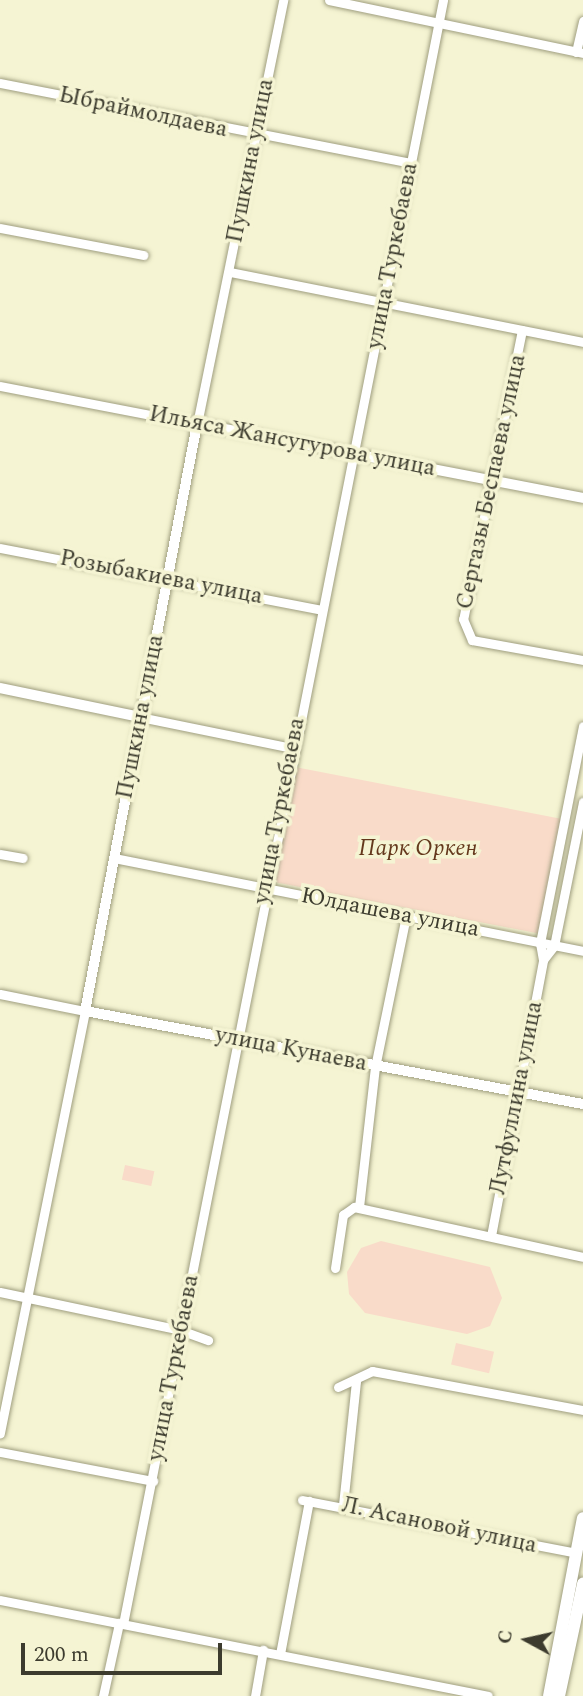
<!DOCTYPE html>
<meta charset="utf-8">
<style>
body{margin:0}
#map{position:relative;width:583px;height:1696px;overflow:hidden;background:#f5f4d3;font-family:Spectral,serif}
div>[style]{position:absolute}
.green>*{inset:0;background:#f9dbc9;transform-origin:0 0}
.roads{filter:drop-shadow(0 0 2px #9f9e7f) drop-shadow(0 0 2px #9f9e7f)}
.minor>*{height:9px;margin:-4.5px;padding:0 4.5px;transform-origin:4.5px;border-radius:4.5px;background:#fff}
.major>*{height:10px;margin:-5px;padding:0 5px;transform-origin:5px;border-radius:5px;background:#fff}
.highway>*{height:12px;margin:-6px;padding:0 6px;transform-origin:6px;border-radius:6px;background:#fff}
span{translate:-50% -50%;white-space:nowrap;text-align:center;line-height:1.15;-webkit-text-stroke:7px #f5f4d3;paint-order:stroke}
.street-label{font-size:23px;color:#3c3b2e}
.park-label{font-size:23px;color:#64381c;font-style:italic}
.north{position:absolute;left:492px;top:1605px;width:70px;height:70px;-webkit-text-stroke:5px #f5f4d3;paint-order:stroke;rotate:278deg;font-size:19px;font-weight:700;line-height:28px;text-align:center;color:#3c3b2e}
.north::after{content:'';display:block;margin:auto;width:24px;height:32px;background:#3c3b2e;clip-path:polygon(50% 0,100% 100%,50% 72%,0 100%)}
.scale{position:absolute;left:21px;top:1643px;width:201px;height:32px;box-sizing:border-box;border:4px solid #3c3b2e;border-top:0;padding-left:9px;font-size:21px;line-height:24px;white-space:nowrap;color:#3c3b2e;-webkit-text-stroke:5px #f5f4d3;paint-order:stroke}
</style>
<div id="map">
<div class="green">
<div style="left:295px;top:767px;width:272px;height:117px;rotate:11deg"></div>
<div style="left:125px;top:1165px;width:30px;height:15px;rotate:12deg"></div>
<div style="clip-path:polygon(381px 1241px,490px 1267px,502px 1298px,490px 1326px,467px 1334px,365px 1313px,349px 1294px,347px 1272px,361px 1248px)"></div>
<div style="left:456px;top:1343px;width:39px;height:22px;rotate:13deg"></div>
</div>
<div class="roads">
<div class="minor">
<div style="left:329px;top:0;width:259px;rotate:11.8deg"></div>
<div style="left:576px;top:52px;width:32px;rotate:-77deg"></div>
<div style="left:0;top:83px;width:419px;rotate:11deg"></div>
<div style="left:0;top:228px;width:146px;rotate:10.7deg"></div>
<div style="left:230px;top:272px;width:360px;rotate:11.2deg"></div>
<div style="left:522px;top:330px;width:295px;rotate:101.5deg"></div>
<div style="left:463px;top:619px;width:23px;rotate:67deg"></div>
<div style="left:472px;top:640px;width:113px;rotate:10.2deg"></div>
<div style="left:0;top:386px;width:201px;rotate:10.9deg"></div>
<div style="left:197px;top:424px;width:433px;rotate:-78.5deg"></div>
<div style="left:0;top:548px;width:327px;rotate:10.9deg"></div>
<div style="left:140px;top:717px;width:155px;rotate:11.5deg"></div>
<div style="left:0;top:854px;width:23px;rotate:10deg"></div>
<div style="left:114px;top:858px;width:478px;rotate:11.2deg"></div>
<div style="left:543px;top:960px;width:18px;rotate:-52deg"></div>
<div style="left:554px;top:946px;width:147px;rotate:-78.6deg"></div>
<div style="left:0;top:994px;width:87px;rotate:11.3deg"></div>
<div style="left:85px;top:1011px;width:431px;rotate:101.4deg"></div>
<div style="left:359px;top:1207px;width:141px;rotate:-83.5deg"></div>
<div style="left:375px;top:1067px;width:154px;rotate:-78.4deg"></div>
<div style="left:491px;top:1236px;width:281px;rotate:-79.3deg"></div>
<div style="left:543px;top:960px;width:17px;rotate:-100deg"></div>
<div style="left:540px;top:943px;width:221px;rotate:-78.8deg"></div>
<div style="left:335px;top:1268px;width:54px;rotate:-81.4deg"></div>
<div style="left:343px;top:1215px;width:14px;rotate:-36deg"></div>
<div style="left:354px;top:1207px;width:234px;rotate:12.3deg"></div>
<div style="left:0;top:1292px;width:184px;rotate:11.9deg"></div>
<div style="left:180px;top:1330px;width:30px;rotate:20deg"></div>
<div style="left:338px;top:1387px;width:38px;rotate:-25deg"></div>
<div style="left:372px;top:1371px;width:215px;rotate:10.5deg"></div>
<div style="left:0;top:1452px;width:156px;rotate:10.7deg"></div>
<div style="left:302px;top:1500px;width:279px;rotate:10.9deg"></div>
<div style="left:343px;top:1505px;width:125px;rotate:-84deg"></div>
<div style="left:0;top:1600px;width:497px;rotate:11.1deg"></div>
<div style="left:123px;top:1624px;width:1655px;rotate:-78.85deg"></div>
<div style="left:280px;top:1654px;width:156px;rotate:-79.3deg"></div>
<div style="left:103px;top:1696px;width:75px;rotate:-77.6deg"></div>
<div style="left:255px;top:1696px;width:47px;rotate:-80.1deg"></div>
</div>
<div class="major">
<div style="left:583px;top:498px;width:393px;rotate:-169.1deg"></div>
<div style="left:197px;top:424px;width:598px;rotate:100.8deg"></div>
<div style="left:85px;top:1011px;width:507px;rotate:10.58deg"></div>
<div style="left:0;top:688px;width:143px;rotate:11.7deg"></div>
</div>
<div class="highway">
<div style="left:549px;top:1696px;width:181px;rotate:-79.2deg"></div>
<div style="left:559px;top:1696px;width:115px;rotate:-77.9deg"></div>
</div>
</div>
<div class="street-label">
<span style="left:143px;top:113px;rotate:12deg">Ыбраймолдаева</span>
<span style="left:251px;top:161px;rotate:-79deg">Пушкина улица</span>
<span style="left:393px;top:256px;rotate:-79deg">улица Туркебаева</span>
<span style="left:292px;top:442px;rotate:11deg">Ильяса Жансугурова улица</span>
<span style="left:492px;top:482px;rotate:-78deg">Сергазы Беспаева улица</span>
<span style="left:161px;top:578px;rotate:11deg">Розыбакиева улица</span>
<span style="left:141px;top:717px;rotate:-79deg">Пушкина улица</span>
<span style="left:280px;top:811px;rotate:-79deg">улица Туркебаева</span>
<span style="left:390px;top:913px;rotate:11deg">Юлдашева улица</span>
<span style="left:291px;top:1050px;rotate:11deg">улица Кунаева</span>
<span style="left:517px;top:1098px;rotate:-79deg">Лутфуллина улица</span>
<span style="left:174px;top:1368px;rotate:-79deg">улица Туркебаева</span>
<span style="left:439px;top:1526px;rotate:12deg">Л. Асановой улица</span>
</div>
<div class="park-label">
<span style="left:418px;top:849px">Парк Оркен</span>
</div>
<div class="north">С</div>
<div class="scale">200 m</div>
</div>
